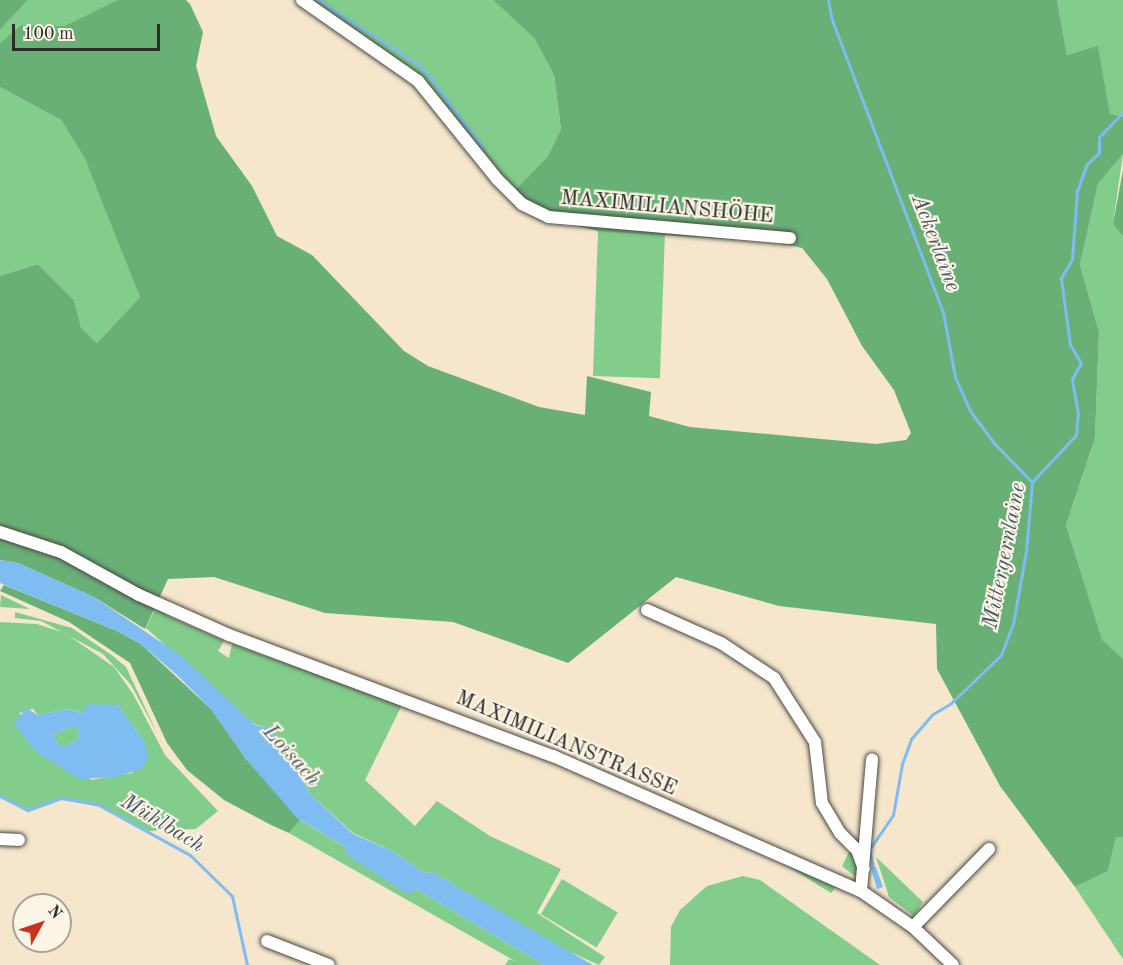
<!DOCTYPE html>
<meta charset="utf-8">
<style>
body{margin:0}
#map{position:relative;width:1123px;height:965px;overflow:hidden;background:#f5e6cc;font-family:"Old Standard TT",serif}
div>[style]{position:absolute}
.green>*{inset:0;background:#82cd8b;transform-origin:0 0}
.forest>*{inset:0;background:#69b077}
.water>*{inset:0;background:#7ebcf2}
.stream>*{height:3px;margin:-1.5px;padding:0 1.5px;transform-origin:1.5px;border-radius:1.5px;background:#7ebcf2}
.river>*{height:18px;margin:-9px;padding:0 9px;transform-origin:9px;border-radius:9px;background:#7ebcf2}
.roads{filter:drop-shadow(0 0 2px #494743) drop-shadow(0 0 2px #494743)}
.minor>*{height:12px;margin:-6px;padding:0 6px;transform-origin:6px;border-radius:6px;background:#fff}
span{translate:-50% -50%;white-space:nowrap;text-align:center;line-height:1.15;-webkit-text-stroke:4.5px #fcf5e5;paint-order:stroke}
.street-label{font-size:21px;color:#2b2b2b}
.water-label{font-size:22px;color:#445667;font-style:italic}
.north{position:absolute;left:12px;top:893px;width:60px;height:60px;box-sizing:border-box;background:#fcf5e5;border:2px solid #a8a49b;border-radius:50%;rotate:50deg;font-size:16px;font-weight:700;line-height:24px;text-align:center;color:#2b2b2b}
.north::after{content:'';display:block;margin:auto;width:21px;height:27px;background:#c8321e;clip-path:polygon(50% 0,100% 100%,50% 72%,0 100%)}
.scale{position:absolute;left:12px;top:24px;width:148px;height:27px;box-sizing:border-box;border:3px solid #2b2b2b;border-top:0;padding-left:8px;font-size:18px;line-height:21px;white-space:nowrap;color:#2b2b2b;-webkit-text-stroke:4px #fcf5e5;paint-order:stroke}
</style>
<div id="map">
<div class="green">
<div style="clip-path:polygon(28px 0,117px 0,64px 26px,21px 25px,0 43px,0 30px)"></div>
<div style="clip-path:polygon(307px 0,493px 0,534px 38px,554px 75px,561px 129px,548px 156px,516px 189px,492px 168px,427px 85px)"></div>
<div style="clip-path:polygon(1057px 0,1123px 0,1123px 117px,1110px 115px,1098px 47px,1067px 55px)"></div>
<div style="clip-path:polygon(0 87px,61px 120px,85px 159px,117px 235px,140px 297px,97px 343px,81px 327px,74px 300px,38px 264px,0 276px)"></div>
<div style="clip-path:polygon(1123px 154px,1113px 224px,1123px 237px,1123px 659px,1102px 641px,1066px 525px,1095px 438px,1099px 332px,1080px 265px,1098px 184px)"></div>
<div style="left:598px;top:231px;width:67px;height:145px;rotate:2deg"></div>
<div style="clip-path:polygon(1px 595px,30px 609px,0 607px)"></div>
<div style="clip-path:polygon(156px 607px,168px 616px,224px 641px,218px 651px,229px 658px,232px 644px,402px 705px,365px 780px,415px 826px,437px 801px,490px 836px,561px 869px,537px 913px,605px 957px,599px 965px,559px 947px,432px 872px,424px 873px,394px 852px,353px 833px,310px 794px,299px 771px,266px 727px,254px 724px,146px 628px)"></div>
<div style="clip-path:polygon(15px 612px,72px 628px,113px 656px,126px 667px,158px 735px,131px 685px,103px 654px,41px 621px,15px 618px)"></div>
<div style="clip-path:polygon(evenodd,0 622px,37px 624px,65px 633px,114px 667px,133px 694px,165px 755px,218px 811px,196px 829px,149px 831px,99px 805px,61px 798px,28px 810px,0 796px,0 622px,118px 705px,145px 743px,132px 773px,91px 780px,19px 713px,33px 709px,38px 715px,68px 709px,83px 713px,118px 705px)"></div>
<div style="clip-path:polygon(68px 728px,77px 728px,80px 737px,67px 746px,58px 745px,54px 735px)"></div>
<div style="clip-path:polygon(300px 820px,544px 965px,505px 965px,509px 959px,515px 961px,289px 833px)"></div>
<div style="clip-path:polygon(1116px 836px,1123px 837px,1123px 959px,1075px 887px,1108px 871px)"></div>
<div style="clip-path:polygon(851px 848px,859px 859px,857px 878px,842px 866px)"></div>
<div style="clip-path:polygon(768px 854px,836px 887px,831px 893px)"></div>
<div style="clip-path:polygon(876px 857px,923px 902px,914px 916px,889px 897px)"></div>
<div style="clip-path:polygon(743px 876px,760px 880px,880px 965px,670px 965px,671px 927px,680px 910px,707px 886px)"></div>
<div style="left:562px;top:879px;width:65px;height:41px;rotate:31deg"></div>
</div>
<div class="forest">
<div style="clip-path:polygon(0 0,28px 0,0 30px)"></div>
<div style="clip-path:polygon(117px 0,186px 0,190px 4px,203px 32px,196px 66px,216px 136px,252px 186px,277px 236px,312px 255px,404px 351px,428px 366px,539px 407px,585px 415px,587px 376px,651px 392px,649px 416px,690px 427px,876px 444px,906px 440px,911px 433px,894px 390px,862px 346px,827px 279px,802px 248px,775px 242px,598px 231px,529px 214px,516px 189px,548px 156px,561px 129px,554px 75px,534px 38px,493px 0,1057px 0,1067px 55px,1098px 46px,1110px 114px,1123px 117px,1123px 154px,1098px 184px,1080px 265px,1099px 332px,1095px 438px,1066px 525px,1102px 640px,1123px 659px,1123px 837px,1116px 837px,1108px 871px,1075px 887px,1000px 786px,937px 669px,936px 624px,779px 606px,676px 577px,568px 663px,453px 622px,325px 613px,214px 577px,168px 579px,145px 629px,94px 597px,18px 563px,0 560px,0 276px,38px 264px,74px 300px,81px 327px,97px 343px,140px 297px,85px 159px,61px 120px,0 87px,0 43px,21px 25px,64px 26px)"></div>
<div style="clip-path:polygon(1123px 170px,1123px 237px,1113px 224px)"></div>
<div style="clip-path:polygon(4px 585px,115px 630px,141px 644px,211px 709px,246px 759px,300px 820px,289px 833px,271px 825px,224px 800px,187px 770px,167px 743px,130px 663px,69px 622px,0 591px)"></div>
</div>
<div class="water">
<div style="clip-path:polygon(0 560px,18px 563px,94px 597px,180px 655px,255px 725px,266px 727px,283px 744px,310px 794px,353px 834px,394px 852px,424px 873px,432px 872px,593px 965px,544px 965px,297px 818px,246px 759px,211px 709px,177px 675px,141px 644px,115px 630px,0 583px)"></div>
<div style="clip-path:polygon(evenodd,89px 704px,118px 705px,145px 743px,148px 760px,141px 769px,116px 777px,80px 779px,37px 753px,14px 724px,26px 708px,38px 715px,68px 709px,82px 713px,89px 704px,68px 728px,77px 728px,80px 737px,67px 746px,58px 745px,54px 735px,68px 728px)"></div>
<div style="clip-path:polygon(876px 867px,883px 887px,877px 889px,871px 868px)"></div>
</div>
<div class="stream">
<div style="left:318px;top:0;width:124px;rotate:32.8deg"></div>
<div style="left:422px;top:67px;width:101px;rotate:53deg"></div>
<div style="left:828px;top:0;width:20px;rotate:79deg"></div>
<div style="left:832px;top:20px;width:312px;rotate:69.2deg"></div>
<div style="left:943px;top:312px;width:66px;rotate:79.5deg"></div>
<div style="left:955px;top:377px;width:37px;rotate:66deg"></div>
<div style="left:970px;top:411px;width:39px;rotate:53deg"></div>
<div style="left:993px;top:442px;width:56px;rotate:45.7deg"></div>
<div style="left:0;top:796px;width:31px;rotate:27deg"></div>
<div style="left:28px;top:810px;width:35px;rotate:-20deg"></div>
<div style="left:61px;top:798px;width:39px;rotate:10deg"></div>
<div style="left:99px;top:805px;width:104px;rotate:28.8deg"></div>
<div style="left:190px;top:855px;width:59px;rotate:44.3deg"></div>
<div style="left:232px;top:896px;width:71px;rotate:77.7deg"></div>
<div style="left:874px;top:871px;width:22px;rotate:-103deg"></div>
<div style="left:869px;top:850px;width:42px;rotate:-55.6deg"></div>
<div style="left:893px;top:815px;width:52px;rotate:-80deg"></div>
<div style="left:902px;top:764px;width:27px;rotate:-70deg"></div>
<div style="left:911px;top:739px;width:33px;rotate:-49deg"></div>
<div style="left:933px;top:714px;width:21px;rotate:-31deg"></div>
<div style="left:951px;top:703px;width:69px;rotate:-43.8deg"></div>
<div style="left:1001px;top:655px;width:33px;rotate:-69deg"></div>
<div style="left:1013px;top:624px;width:74px;rotate:-79.9deg"></div>
<div style="left:1026px;top:551px;width:69px;rotate:-85deg"></div>
<div style="left:1032px;top:482px;width:64px;rotate:-46.9deg"></div>
<div style="left:1076px;top:435px;width:21px;rotate:-85deg"></div>
<div style="left:1078px;top:414px;width:36px;rotate:-100deg"></div>
<div style="left:1072px;top:379px;width:18px;rotate:-61deg"></div>
<div style="left:1081px;top:363px;width:21px;rotate:-121deg"></div>
<div style="left:1070px;top:345px;width:68px;rotate:-97.7deg"></div>
<div style="left:1061px;top:278px;width:22px;rotate:-60deg"></div>
<div style="left:1072px;top:259px;width:68px;rotate:-85.8deg"></div>
<div style="left:1077px;top:191px;width:29px;rotate:-70deg"></div>
<div style="left:1087px;top:164px;width:16px;rotate:-43deg"></div>
<div style="left:1099px;top:153px;width:16px;rotate:-90deg"></div>
<div style="left:1099px;top:137px;width:35px;rotate:-46deg"></div>
</div>
<div class="river">
<div style="left:354px;top:849px;width:65px;rotate:32.5deg"></div>
</div>
<div class="roads">
<div class="minor">
<div style="left:302px;top:0;width:141px;rotate:34.9deg"></div>
<div style="left:418px;top:81px;width:126px;rotate:51.1deg"></div>
<div style="left:497px;top:179px;width:35px;rotate:45deg"></div>
<div style="left:522px;top:204px;width:30px;rotate:26deg"></div>
<div style="left:549px;top:217px;width:242px;rotate:5deg"></div>
<div style="left:0;top:532px;width:64px;rotate:18.2deg"></div>
<div style="left:61px;top:552px;width:89px;rotate:28.9deg"></div>
<div style="left:139px;top:595px;width:98px;rotate:24deg"></div>
<div style="left:229px;top:635px;width:346px;rotate:20.5deg"></div>
<div style="left:553px;top:756px;width:336px;rotate:23.7deg"></div>
<div style="left:861px;top:891px;width:63px;rotate:34.7deg"></div>
<div style="left:913px;top:927px;width:55px;rotate:43.5deg"></div>
<div style="left:647px;top:610px;width:81px;rotate:24deg"></div>
<div style="left:721px;top:643px;width:64px;rotate:33.4deg"></div>
<div style="left:774px;top:678px;width:76px;rotate:57.4deg"></div>
<div style="left:815px;top:742px;width:61px;rotate:83.5deg"></div>
<div style="left:822px;top:803px;width:35px;rotate:59deg"></div>
<div style="left:840px;top:833px;width:24px;rotate:45deg"></div>
<div style="left:857px;top:850px;width:20px;rotate:70deg"></div>
<div style="left:0;top:839px;width:19px;rotate:3deg"></div>
<div style="left:861px;top:891px;width:132px;rotate:-85.2deg"></div>
<div style="left:913px;top:927px;width:109px;rotate:-45.7deg"></div>
<div style="left:267px;top:941px;width:66px;rotate:21.2deg"></div>
</div>
</div>
<div class="street-label">
<span style="left:667px;top:208px;rotate:5deg">MAXIMILIANSHÖHE</span>
<span style="left:566px;top:744px;rotate:23deg">MAXIMILIANSTRASSE</span>
</div>
<div class="water-label">
<span style="left:935px;top:243px;rotate:69deg">Ackerlaine</span>
<span style="left:1005px;top:556px;rotate:-79deg">Mittergernlaine</span>
<span style="left:291px;top:756px;rotate:48deg">Loisach</span>
<span style="left:162px;top:824px;rotate:31deg">Mühlbach</span>
</div>
<div class="north">N</div>
<div class="scale">100 m</div>
</div>
